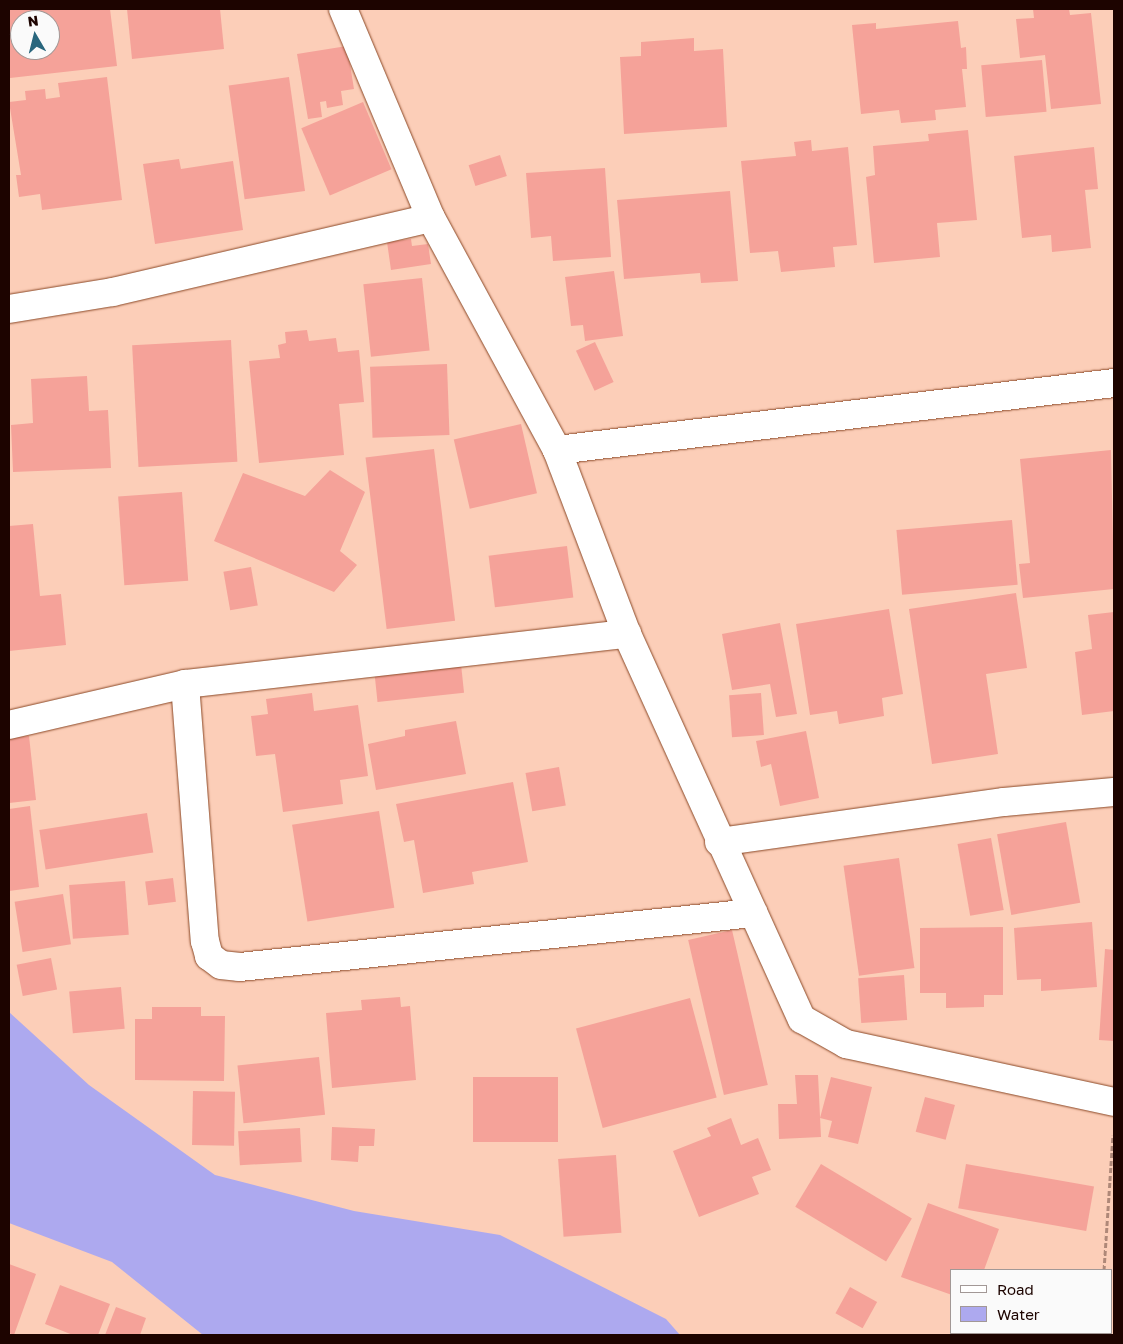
<!DOCTYPE html>
<style>
body{margin:0}
#map{position:relative;width:1123px;height:1344px;overflow:hidden;background:#fcceb8;font-family:"Golos Text",sans-serif}
div>[style]{position:absolute}
.water>*{inset:0;background:#ada9ef}
.building>*{inset:0;background:#f5a299;transform-origin:0 0}
.path>*{height:3px;margin-top:-1.5px;transform-origin:0;background:repeating-linear-gradient(90deg,#af8878 0 5px,transparent 0 7.5px)}
.roads{filter:drop-shadow(0 0 1px #8b4927) drop-shadow(0 0 1px #8b4927)}
.street>*{height:28px;margin:-14px;padding:0 14px;transform-origin:14px;border-radius:14px;background:#fff}
span{translate:-50% -50%;white-space:nowrap;text-align:center;line-height:1.15;-webkit-text-stroke:4px #fafafa;paint-order:stroke}
.frame{position:absolute;inset:0;border:10px solid #1d0400;pointer-events:none}
.legend{position:absolute;left:950px;top:1269px;width:162px;height:65px;box-sizing:border-box;background:#fafafa;border:1px solid #a29896;margin:0;padding:6px 9px;list-style:none;font-size:15px;color:#1d0400}
.legend li{display:flex;align-items:center;gap:10px;height:25px}
.legend b{width:25px;border:1px solid #a29896}
.north{position:absolute;left:10px;top:10px;width:50px;height:50px;box-sizing:border-box;background:#fafafa;border:1px solid #a29896;border-radius:50%;rotate:352deg;font-size:14px;font-weight:700;line-height:20px;text-align:center;color:#1d0400}
.north::after{content:'';display:block;margin:auto;width:18px;height:22px;background:#29667d;clip-path:polygon(50% 0,100% 100%,50% 72%,0 100%)}
</style>
<div id="map">
<div class="water">
<div style="clip-path:polygon(9px 1012px,89px 1085px,215px 1175px,354px 1211px,500px 1235px,666px 1319px,680px 1335px,203px 1335px,112px 1262px,9px 1223px)"></div>
</div>
<div class="building">
<div style="clip-path:polygon(evenodd,9px 9px,110px 9px,117px 66px,10px 78px,9px 9px,20px 20px,50px 20px,50px 50px,20px 50px,20px 20px)"></div>
<div style="clip-path:polygon(127px 9px,220px 9px,224px 49px,132px 59px)"></div>
<div style="clip-path:polygon(1033px 9px,1069px 9px,1070px 15px,1091px 13px,1101px 104px,1051px 109px,1045px 55px,1020px 58px,1016px 19px,1034px 18px)"></div>
<div style="clip-path:polygon(958px 21px,961px 48px,966px 47px,967px 69px,962px 69px,966px 107px,935px 110px,936px 120px,901px 123px,899px 110px,861px 114px,852px 25px,876px 23px,876px 29px)"></div>
<div style="clip-path:polygon(694px 38px,694px 51px,723px 49px,727px 127px,624px 134px,620px 57px,641px 56px,641px 42px)"></div>
<div style="clip-path:polygon(347px 46px,354px 89px,341px 91px,343px 105px,327px 108px,326px 101px,320px 102px,322px 117px,308px 119px,297px 54px)"></div>
<div style="left:1042px;top:60px;width:52px;height:61px;rotate:85deg"></div>
<div style="clip-path:polygon(107px 77px,122px 200px,42px 210px,40px 194px,19px 197px,16px 175px,21px 175px,9px 102px,26px 100px,25px 91px,45px 89px,46px 99px,60px 97px,58px 83px)"></div>
<div style="left:289px;top:77px;width:115px;height:61px;rotate:82deg"></div>
<div style="left:363px;top:102px;width:73px;height:67px;rotate:67deg"></div>
<div style="clip-path:polygon(968px 130px,977px 220px,937px 223px,940px 257px,874px 263px,866px 177px,875px 175px,873px 146px,929px 141px,928px 134px)"></div>
<div style="clip-path:polygon(811px 140px,812px 151px,848px 147px,857px 245px,833px 247px,835px 267px,781px 272px,778px 251px,750px 253px,741px 161px,796px 156px,794px 142px)"></div>
<div style="clip-path:polygon(1094px 147px,1098px 189px,1085px 190px,1091px 248px,1052px 252px,1051px 235px,1022px 238px,1014px 156px)"></div>
<div style="left:500px;top:155px;width:22px;height:33px;rotate:72deg"></div>
<div style="clip-path:polygon(179px 159px,181px 169px,233px 161px,243px 230px,155px 244px,143px 164px)"></div>
<div style="clip-path:polygon(605px 168px,611px 257px,553px 261px,551px 236px,531px 238px,526px 173px)"></div>
<div style="clip-path:polygon(730px 191px,738px 281px,701px 283px,700px 273px,624px 279px,617px 200px)"></div>
<div style="clip-path:polygon(411px 239px,412px 246px,428px 244px,431px 264px,391px 270px,387px 242px)"></div>
<div style="clip-path:polygon(614px 271px,623px 336px,585px 341px,583px 325px,571px 326px,565px 277px)"></div>
<div style="left:422px;top:278px;width:73px;height:59px;rotate:84deg"></div>
<div style="clip-path:polygon(307px 330px,309px 341px,336px 338px,338px 352px,359px 350px,364px 402px,339px 404px,344px 455px,259px 463px,249px 361px,280px 358px,278px 345px,286px 343px,285px 332px)"></div>
<div style="left:231px;top:340px;width:122px;height:99px;rotate:87deg"></div>
<div style="left:595px;top:342px;width:44px;height:21px;rotate:65deg"></div>
<div style="left:447px;top:364px;width:71px;height:77px;rotate:88deg"></div>
<div style="clip-path:polygon(87px 376px,89px 411px,108px 410px,111px 468px,13px 472px,11px 425px,33px 423px,31px 379px)"></div>
<div style="left:521px;top:424px;width:71px;height:69px;rotate:77deg"></div>
<div style="left:434px;top:449px;width:173px;height:69px;rotate:83deg"></div>
<div style="clip-path:polygon(1111px 450px,1114px 589px,1023px 598px,1019px 564px,1030px 563px,1020px 459px)"></div>
<div style="clip-path:polygon(330px 470px,365px 492px,340px 551px,357px 565px,334px 592px,214px 541px,243px 473px,305px 496px)"></div>
<div style="left:182px;top:492px;width:89px;height:64px;rotate:86deg"></div>
<div style="left:1012px;top:520px;width:65px;height:116px;rotate:85deg"></div>
<div style="clip-path:polygon(33px 524px,40px 596px,61px 594px,66px 645px,9px 651px,9px 526px)"></div>
<div style="left:567px;top:546px;width:52px;height:79px;rotate:83deg"></div>
<div style="left:251px;top:567px;width:39px;height:28px;rotate:80deg"></div>
<div style="clip-path:polygon(1016px 593px,1027px 668px,986px 674px,998px 754px,932px 764px,909px 609px)"></div>
<div style="clip-path:polygon(889px 609px,903px 694px,882px 698px,884px 716px,839px 724px,837px 711px,810px 715px,796px 624px)"></div>
<div style="clip-path:polygon(1114px 612px,1114px 711px,1082px 715px,1075px 652px,1092px 649px,1088px 615px)"></div>
<div style="clip-path:polygon(780px 623px,797px 714px,776px 717px,770px 684px,732px 690px,722px 634px)"></div>
<div style="left:461px;top:664px;width:29px;height:87px;rotate:84deg"></div>
<div style="clip-path:polygon(312px 693px,314px 711px,358px 705px,368px 776px,340px 780px,343px 804px,283px 812px,275px 754px,256px 756px,251px 716px,268px 714px,266px 699px)"></div>
<div style="left:761px;top:693px;width:42px;height:32px;rotate:86deg"></div>
<div style="clip-path:polygon(456px 721px,466px 774px,376px 790px,368px 744px,405px 736px,405px 730px)"></div>
<div style="clip-path:polygon(806px 731px,819px 798px,780px 806px,771px 764px,761px 767px,756px 741px)"></div>
<div style="clip-path:polygon(29px 736px,36px 800px,9px 803px,9px 738px)"></div>
<div style="left:559px;top:767px;width:39px;height:34px;rotate:80deg"></div>
<div style="clip-path:polygon(513px 782px,528px 862px,472px 872px,474px 884px,423px 893px,414px 840px,404px 842px,396px 804px)"></div>
<div style="clip-path:polygon(30px 806px,39px 887px,9px 891px,9px 809px)"></div>
<div style="left:379px;top:811px;width:98px;height:88px;rotate:81deg"></div>
<div style="left:147px;top:813px;width:40px;height:109px;rotate:81deg"></div>
<div style="left:1066px;top:822px;width:82px;height:70px;rotate:80deg"></div>
<div style="left:991px;top:838px;width:73px;height:34px;rotate:80deg"></div>
<div style="left:899px;top:858px;width:111px;height:56px;rotate:82deg"></div>
<div style="left:173px;top:878px;width:24px;height:28px;rotate:83deg"></div>
<div style="left:125px;top:881px;width:54px;height:56px;rotate:86deg"></div>
<div style="left:63px;top:894px;width:51px;height:49px;rotate:81deg"></div>
<div style="clip-path:polygon(1092px 922px,1097px 987px,1041px 991px,1041px 979px,1017px 980px,1014px 928px)"></div>
<div style="clip-path:polygon(1003px 927px,1003px 995px,984px 995px,984px 1007px,946px 1008px,946px 993px,920px 993px,920px 928px)"></div>
<div style="left:732px;top:930px;width:159px;height:45px;rotate:77deg"></div>
<div style="clip-path:polygon(1105px 949px,1114px 950px,1114px 1041px,1099px 1040px)"></div>
<div style="left:51px;top:958px;width:32px;height:35px;rotate:79deg"></div>
<div style="left:904px;top:975px;width:45px;height:46px;rotate:86deg"></div>
<div style="left:121px;top:987px;width:42px;height:52px;rotate:85deg"></div>
<div style="clip-path:polygon(400px 997px,401px 1007px,410px 1006px,416px 1080px,332px 1088px,326px 1013px,362px 1010px,361px 1000px)"></div>
<div style="left:690px;top:998px;width:103px;height:118px;rotate:75deg"></div>
<div style="clip-path:polygon(152px 1007px,201px 1007px,201px 1016px,225px 1016px,224px 1081px,135px 1080px,135px 1019px,152px 1019px)"></div>
<div style="left:319px;top:1057px;width:58px;height:82px;rotate:84deg"></div>
<div style="clip-path:polygon(795px 1075px,818px 1075px,821px 1137px,779px 1139px,778px 1104px,797px 1104px)"></div>
<div style="left:473px;top:1077px;width:85px;height:65px"></div>
<div style="clip-path:polygon(831px 1077px,872px 1087px,858px 1144px,828px 1137px,832px 1121px,820px 1118px)"></div>
<div style="left:193px;top:1091px;width:42px;height:54px;rotate:1deg"></div>
<div style="left:925px;top:1097px;width:31px;height:36px;rotate:15deg"></div>
<div style="clip-path:polygon(731px 1118px,741px 1145px,758px 1138px,771px 1170px,752px 1177px,759px 1194px,699px 1217px,673px 1151px,711px 1136px,707px 1128px)"></div>
<div style="clip-path:polygon(332px 1127px,375px 1129px,374px 1146px,359px 1146px,358px 1162px,331px 1160px)"></div>
<div style="left:300px;top:1128px;width:34px;height:62px;rotate:87deg"></div>
<div style="left:616px;top:1155px;width:78px;height:58px;rotate:86deg"></div>
<div style="left:821px;top:1164px;width:106px;height:50px;rotate:31deg"></div>
<div style="left:966px;top:1164px;width:130px;height:45px;rotate:10deg"></div>
<div style="clip-path:polygon(928px 1203px,999px 1229px,984px 1270px,952px 1270px,952px 1295px,901px 1277px)"></div>
<div style="clip-path:polygon(9px 1264px,36px 1274px,14px 1335px,9px 1333px)"></div>
<div style="clip-path:polygon(60px 1285px,110px 1304px,98px 1335px,73px 1335px,45px 1324px)"></div>
<div style="left:850px;top:1287px;width:31px;height:30px;rotate:29deg"></div>
<div style="clip-path:polygon(116px 1307px,146px 1318px,140px 1335px,105px 1335px)"></div>
<div style="left:966px;top:1333px;width:54px;height:2px"></div>
</div>
<div class="path">
<div style="left:1104px;top:1270px;width:135px;rotate:-86.2deg"></div>
<div style="left:1095px;top:1335px;width:2px;rotate:-90deg"></div>
</div>
<div class="roads">
<div class="street">
<div style="left:343px;top:9px;width:227px;rotate:67.2deg"></div>
<div style="left:431px;top:218px;width:264px;rotate:61.5deg"></div>
<div style="left:557px;top:450px;width:197px;rotate:69.2deg"></div>
<div style="left:627px;top:634px;width:423px;rotate:65.6deg"></div>
<div style="left:802px;top:1019px;width:51px;rotate:29.6deg"></div>
<div style="left:846px;top:1044px;width:274px;rotate:12.2deg"></div>
<div style="left:9px;top:309px;width:105px;rotate:-9.3deg"></div>
<div style="left:113px;top:292px;width:326px;rotate:-13.1deg"></div>
<div style="left:557px;top:450px;width:561px;rotate:-6.86deg"></div>
<div style="left:185px;top:684px;width:258px;rotate:85.6deg"></div>
<div style="left:205px;top:941px;width:16px;rotate:75deg"></div>
<div style="left:209px;top:956px;width:15px;rotate:37deg"></div>
<div style="left:221px;top:965px;width:19px;rotate:6deg"></div>
<div style="left:240px;top:967px;width:516px;rotate:-6.01deg"></div>
<div style="left:9px;top:725px;width:181px;rotate:-13.1deg"></div>
<div style="left:185px;top:684px;width:445px;rotate:-6.5deg"></div>
<div style="left:719px;top:842px;width:288px;rotate:-8deg"></div>
<div style="left:1004px;top:802px;width:110px;rotate:-5.2deg"></div>
</div>
</div>
<div class="frame"></div>
<ul class="legend">
<li><b style="height:6px;background:#fff"></b>Road</li>
<li><b style="height:14px;background:#ada9ef"></b>Water</li>
</ul>
<div class="north">N</div>
</div>
